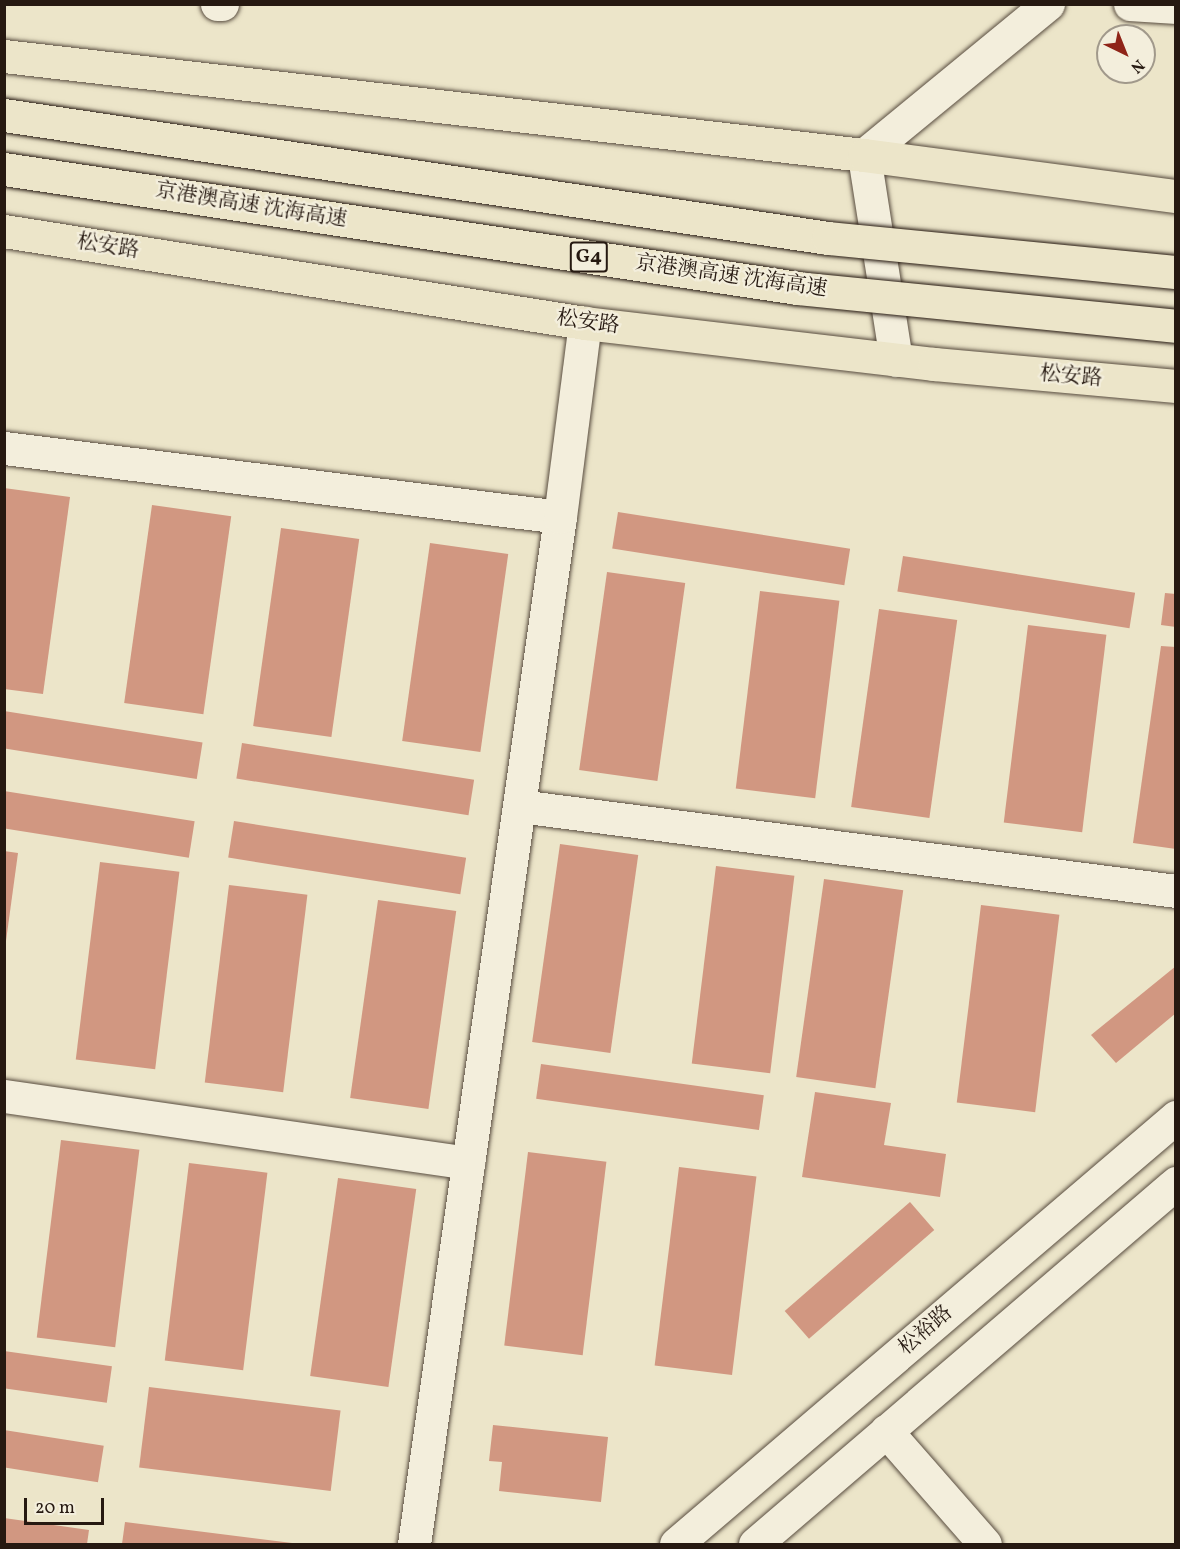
<!DOCTYPE html>
<meta charset="utf-8">
<style>
body{margin:0}
#map{position:relative;width:1180px;height:1549px;overflow:hidden;background:#ece5c9;font-family:Vollkorn,"Noto Serif SC",serif}
div>[style]{position:absolute}
.building>*{inset:0;background:#d19781;transform-origin:0 0}
.roads{filter:drop-shadow(0 0 2px #584c3f) drop-shadow(0 0 2px #584c3f)}
.minor>*{height:33px;margin:-16.5px;padding:0 16.5px;transform-origin:16.5px;border-radius:16.5px;background:#f3eedc}
.major>*{height:33px;margin:-16.5px;padding:0 16.5px;transform-origin:16.5px;border-radius:16.5px;background:#ece5c9}
.bridges{filter:drop-shadow(0 0 2px #261911) drop-shadow(0 0 2px #261911)}
.highway-bridge>*{height:33px;margin:-16.5px;padding:0 16.5px;transform-origin:16.5px;border-radius:16.5px;background:#ece5c9}
span{translate:-50% -50%;white-space:nowrap;text-align:center;line-height:1.15;-webkit-text-stroke:4.5px #f3eedc;paint-order:stroke}
.shield-label span{padding:2px 4px;background:#f3eedc;border:2px solid;border-radius:4px;-webkit-text-stroke-width:0}
.shield-label{font-size:20px;color:#261911;font-weight:700}
.street-label{font-size:21px;color:#261911}
.frame{position:absolute;inset:0;border:6px solid #261911;pointer-events:none}
.north{position:absolute;left:1096px;top:24px;width:60px;height:60px;box-sizing:border-box;background:#f3eedc;border:2px solid #a1998b;border-radius:50%;rotate:137deg;font-size:16px;font-weight:700;line-height:24px;text-align:center;color:#261911}
.north::after{content:'';display:block;margin:auto;width:21px;height:27px;background:#8f2418;clip-path:polygon(50% 0,100% 100%,50% 72%,0 100%)}
.scale{position:absolute;left:24px;top:1498px;width:80px;height:27px;box-sizing:border-box;border:3px solid #261911;border-top:0;padding-left:8px;font-size:18px;line-height:21px;white-space:nowrap;color:#261911;-webkit-text-stroke:4px #f3eedc;paint-order:stroke}
</style>
<div id="map">
<div class="building">
<div style="clip-path:polygon(4px 488px,70px 497px,43px 694px,4px 689px)"></div>
<div style="left:152px;top:505px;width:80px;height:200px;rotate:8deg"></div>
<div style="left:618px;top:512px;width:235px;height:37px;rotate:9deg"></div>
<div style="left:281px;top:528px;width:79px;height:200px;rotate:8deg"></div>
<div style="left:430px;top:543px;width:79px;height:200px;rotate:8deg"></div>
<div style="left:903px;top:556px;width:235px;height:36px;rotate:9deg"></div>
<div style="left:607px;top:572px;width:79px;height:200px;rotate:8deg"></div>
<div style="left:760px;top:591px;width:80px;height:199px;rotate:7deg"></div>
<div style="clip-path:polygon(1165px 593px,1176px 594px,1176px 627px,1161px 625px)"></div>
<div style="left:879px;top:609px;width:79px;height:200px;rotate:8deg"></div>
<div style="left:1028px;top:625px;width:79px;height:199px;rotate:7deg"></div>
<div style="clip-path:polygon(1161px 646px,1176px 647px,1176px 849px,1133px 843px)"></div>
<div style="left:4px;top:711px;width:201px;height:37px;rotate:9deg"></div>
<div style="left:242px;top:743px;width:235px;height:36px;rotate:9deg"></div>
<div style="left:4px;top:791px;width:193px;height:37px;rotate:9deg"></div>
<div style="left:234px;top:821px;width:235px;height:37px;rotate:9deg"></div>
<div style="left:560px;top:844px;width:79px;height:200px;rotate:8deg"></div>
<div style="clip-path:polygon(4px 851px,18px 853px,6px 941px,4px 941px)"></div>
<div style="left:100px;top:862px;width:80px;height:199px;rotate:7deg"></div>
<div style="left:716px;top:866px;width:79px;height:199px;rotate:7deg"></div>
<div style="left:824px;top:879px;width:80px;height:200px;rotate:8deg"></div>
<div style="left:229px;top:885px;width:79px;height:199px;rotate:7deg"></div>
<div style="left:378px;top:900px;width:79px;height:200px;rotate:8deg"></div>
<div style="left:981px;top:905px;width:79px;height:199px;rotate:7deg"></div>
<div style="clip-path:polygon(1176px 966px,1176px 1013px,1116px 1063px,1091px 1035px)"></div>
<div style="left:541px;top:1064px;width:225px;height:35px;rotate:8deg"></div>
<div style="clip-path:polygon(815px 1092px,891px 1103px,884px 1145px,946px 1154px,940px 1197px,802px 1177px)"></div>
<div style="left:61px;top:1140px;width:79px;height:199px;rotate:7deg"></div>
<div style="left:528px;top:1152px;width:79px;height:195px;rotate:7deg"></div>
<div style="left:189px;top:1163px;width:79px;height:199px;rotate:7deg"></div>
<div style="left:679px;top:1167px;width:78px;height:200px;rotate:7deg"></div>
<div style="left:338px;top:1178px;width:79px;height:200px;rotate:8deg"></div>
<div style="left:910px;top:1202px;width:37px;height:166px;rotate:49deg"></div>
<div style="left:4px;top:1351px;width:109px;height:37px;rotate:8deg"></div>
<div style="left:149px;top:1387px;width:193px;height:81px;rotate:7deg"></div>
<div style="clip-path:polygon(493px 1425px,608px 1437px,601px 1502px,499px 1491px,502px 1462px,489px 1461px)"></div>
<div style="left:4px;top:1430px;width:101px;height:37px;rotate:9deg"></div>
<div style="clip-path:polygon(4px 1518px,89px 1530px,87px 1544px,4px 1544px)"></div>
<div style="clip-path:polygon(125px 1522px,292px 1543px,292px 1544px,122px 1544px)"></div>
</div>
<div class="roads">
<div class="minor">
<div style="left:217px;top:4px;width:5px"></div>
<div style="left:1130px;top:4px;width:46px;rotate:3.7deg"></div>
<div style="left:896px;top:360px;width:207px;rotate:-98.9deg"></div>
<div style="left:864px;top:155px;width:238px;rotate:-39.4deg"></div>
<div style="left:4px;top:448px;width:560px;rotate:7.07deg"></div>
<div style="left:519px;top:806px;width:662px;rotate:7.37deg"></div>
<div style="left:4px;top:1096px;width:469px;rotate:8.2deg"></div>
<div style="left:886px;top:1431px;width:150px;rotate:48.8deg"></div>
<div style="left:414px;top:1544px;width:1037px;rotate:-81.91deg"></div>
<div style="left:560px;top:517px;width:196px;rotate:-82.7deg"></div>
<div style="left:676px;top:1544px;width:658px;rotate:-40.5deg"></div>
<div style="left:755px;top:1544px;width:555px;rotate:-40.61deg"></div>
</div>
<div class="major">
<div style="left:4px;top:56px;width:866px;rotate:6.57deg"></div>
<div style="left:864px;top:155px;width:315px;rotate:7.5deg"></div>
<div style="left:4px;top:231px;width:588px;rotate:9deg"></div>
<div style="left:585px;top:323px;width:351px;rotate:6.7deg"></div>
<div style="left:934px;top:364px;width:243px;rotate:5.2deg"></div>
</div>
</div>
<div class="bridges">
<div class="highway-bridge">
<div style="left:4px;top:115px;width:833px;rotate:8.49deg"></div>
<div style="left:828px;top:238px;width:350px;rotate:5.6deg"></div>
<div style="left:4px;top:169px;width:802px;rotate:8.53deg"></div>
<div style="left:797px;top:288px;width:381px;rotate:5.7deg"></div>
</div>
</div>
<div class="shield-label">
<span style="left:589px;top:257px">G4</span>
</div>
<div class="street-label">
<span style="left:251px;top:206px;rotate:9deg">京港澳高速 沈海高速</span>
<span style="left:108px;top:247px;rotate:9deg">松安路</span>
<span style="left:731px;top:277px;rotate:8deg">京港澳高速 沈海高速</span>
<span style="left:588px;top:323px;rotate:8deg">松安路</span>
<span style="left:1071px;top:377px;rotate:5deg">松安路</span>
<span style="left:926px;top:1331px;rotate:-41deg">松裕路</span>
</div>
<div class="frame"></div>
<div class="north">N</div>
<div class="scale">20 m</div>
</div>
